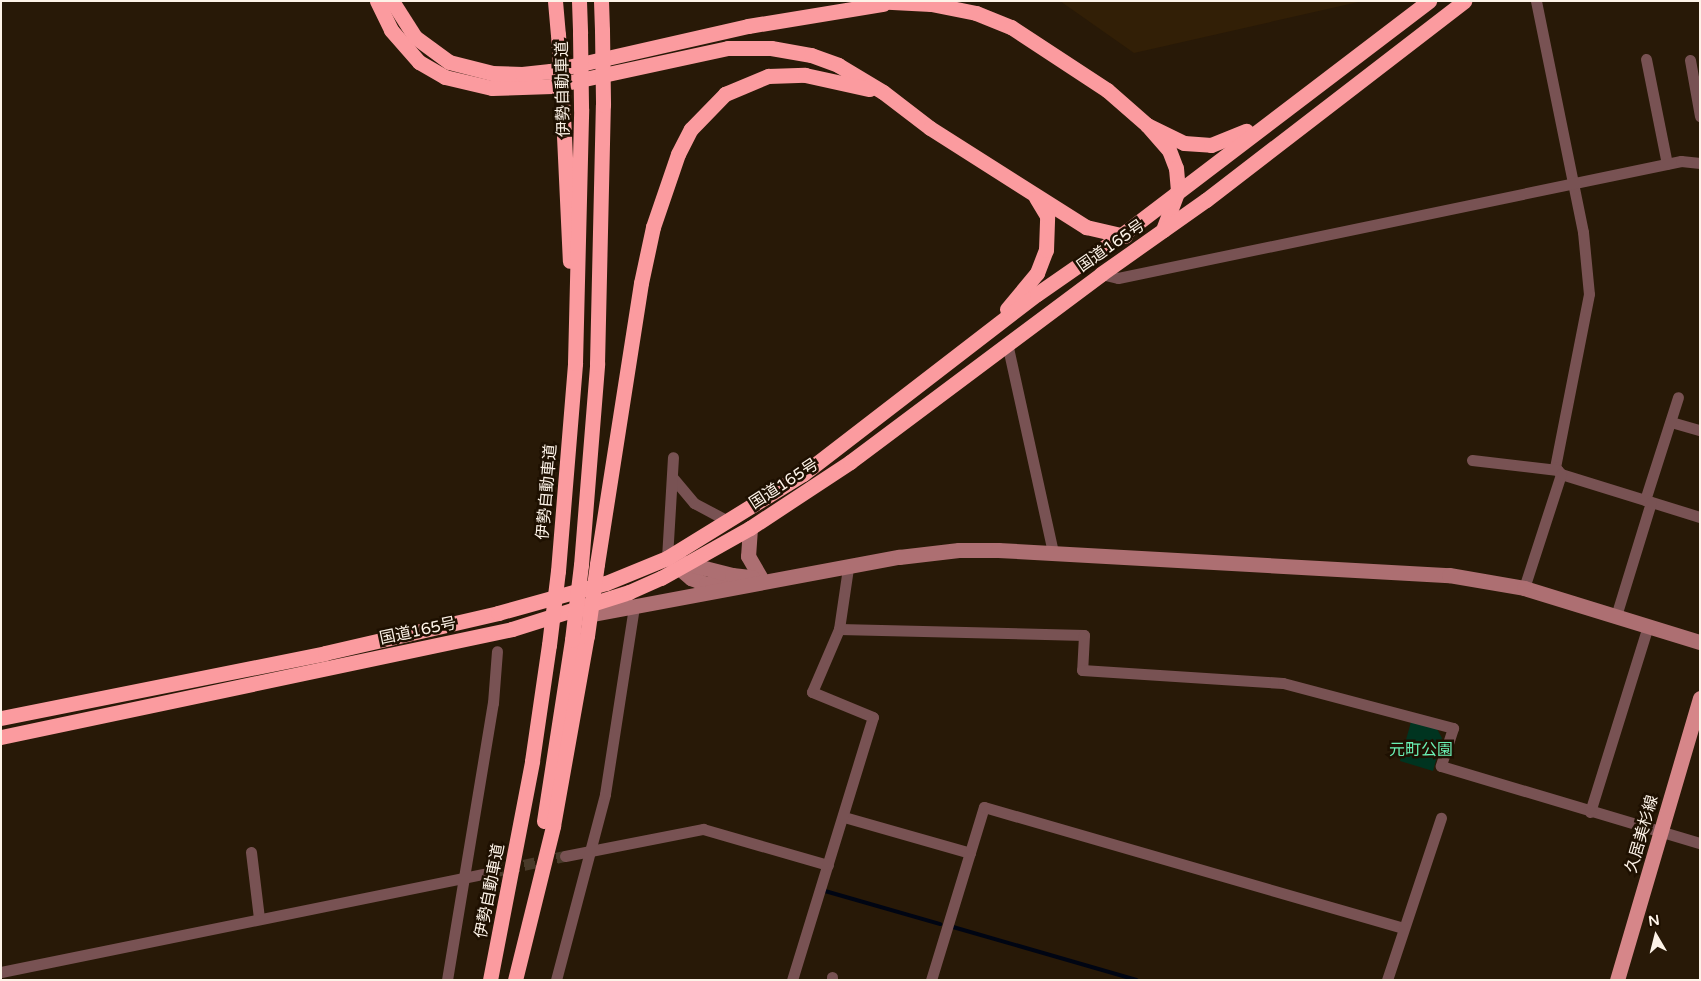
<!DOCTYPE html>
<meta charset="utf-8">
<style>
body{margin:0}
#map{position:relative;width:1701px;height:981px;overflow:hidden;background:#281907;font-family:"Varela Round","Noto Sans JP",sans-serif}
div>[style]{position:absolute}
.built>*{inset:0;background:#321f06}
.green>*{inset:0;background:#003420}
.stream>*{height:4px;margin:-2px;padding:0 2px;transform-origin:2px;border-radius:2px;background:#000513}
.street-tunnel>*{height:11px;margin-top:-5.5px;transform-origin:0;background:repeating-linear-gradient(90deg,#483a29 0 11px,transparent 0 16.5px)}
.street>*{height:11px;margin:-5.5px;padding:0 5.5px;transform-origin:5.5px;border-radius:5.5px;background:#785253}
.secondary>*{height:15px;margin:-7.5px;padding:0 7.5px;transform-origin:7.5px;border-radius:7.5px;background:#ad6f72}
.primary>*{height:15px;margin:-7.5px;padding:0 7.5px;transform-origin:7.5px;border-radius:7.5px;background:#d68689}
.highway>*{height:15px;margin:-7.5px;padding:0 7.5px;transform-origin:7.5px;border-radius:7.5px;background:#fb9b9f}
.highway-bridge>*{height:15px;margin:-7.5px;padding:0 7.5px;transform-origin:7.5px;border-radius:7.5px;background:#fb9b9f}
span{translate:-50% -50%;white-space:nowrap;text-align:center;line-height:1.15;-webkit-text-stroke:5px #1e1001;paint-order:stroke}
.street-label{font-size:16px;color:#fdf3e8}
.park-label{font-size:16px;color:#6af0b4}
.frame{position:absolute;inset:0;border:2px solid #fdf3e8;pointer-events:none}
.north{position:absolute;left:1631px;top:911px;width:50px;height:50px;-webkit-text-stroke:4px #1e1001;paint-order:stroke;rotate:352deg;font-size:14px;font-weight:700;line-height:20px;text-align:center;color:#fdf3e8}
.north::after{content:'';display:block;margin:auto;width:18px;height:22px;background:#fdf3e8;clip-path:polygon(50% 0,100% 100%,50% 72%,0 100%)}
</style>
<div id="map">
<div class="built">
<div style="clip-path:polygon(1060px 1px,1363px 1px,1134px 53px)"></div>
</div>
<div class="green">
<div style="clip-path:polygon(1411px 722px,1437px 729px,1442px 738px,1433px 771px,1400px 761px)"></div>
</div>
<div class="stream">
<div style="left:825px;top:891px;width:120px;rotate:16deg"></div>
<div style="left:953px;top:927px;width:191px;rotate:16.1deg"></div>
</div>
<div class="street-tunnel">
<div style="left:492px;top:872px;width:75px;rotate:-12.4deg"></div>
</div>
<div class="street">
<div style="left:1536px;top:1px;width:236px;rotate:78.5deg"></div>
<div style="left:1583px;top:232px;width:62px;rotate:84.5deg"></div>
<div style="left:1589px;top:294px;width:176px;rotate:101.1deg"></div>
<div style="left:1555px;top:467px;width:9px;rotate:49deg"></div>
<div style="left:1561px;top:474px;width:145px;rotate:17.2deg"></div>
<div style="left:1646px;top:59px;width:107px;rotate:78.7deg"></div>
<div style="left:1690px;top:60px;width:57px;rotate:79.9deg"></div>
<div style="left:1101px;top:274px;width:17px;rotate:13deg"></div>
<div style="left:1118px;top:278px;width:575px;rotate:-11.74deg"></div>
<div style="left:1681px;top:161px;width:19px;rotate:6deg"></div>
<div style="left:1007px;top:343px;width:215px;rotate:77.6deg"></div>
<div style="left:1671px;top:422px;width:29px;rotate:16deg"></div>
<div style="left:1472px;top:460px;width:86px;rotate:6.7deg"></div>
<div style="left:673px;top:478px;width:33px;rotate:50deg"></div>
<div style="left:694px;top:503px;width:38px;rotate:28deg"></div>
<div style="left:1645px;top:500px;width:108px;rotate:-72.2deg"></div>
<div style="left:667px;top:558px;width:101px;rotate:-86.6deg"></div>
<div style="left:1524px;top:588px;width:120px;rotate:-72deg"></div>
<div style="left:1616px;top:616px;width:119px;rotate:-72.9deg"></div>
<div style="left:839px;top:629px;width:245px;rotate:1.4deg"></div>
<div style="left:1084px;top:635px;width:35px;rotate:93deg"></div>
<div style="left:1082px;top:670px;width:201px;rotate:3.7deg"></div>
<div style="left:1283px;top:683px;width:176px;rotate:14.8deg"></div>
<div style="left:1453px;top:728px;width:40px;rotate:108deg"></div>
<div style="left:1441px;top:766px;width:270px;rotate:16.6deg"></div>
<div style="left:1590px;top:812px;width:195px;rotate:-72.7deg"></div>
<div style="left:844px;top:817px;width:131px;rotate:15.9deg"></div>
<div style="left:251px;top:852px;width:66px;rotate:83.1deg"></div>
<div style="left:565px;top:856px;width:141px;rotate:-11.1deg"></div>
<div style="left:703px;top:829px;width:130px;rotate:16.1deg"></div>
<div style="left:1px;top:972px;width:501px;rotate:-11.51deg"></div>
<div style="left:447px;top:980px;width:281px;rotate:-80.6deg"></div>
<div style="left:493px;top:703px;width:52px;rotate:-85.6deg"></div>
<div style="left:556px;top:980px;width:192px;rotate:-75.2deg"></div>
<div style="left:605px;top:794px;width:189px;rotate:-81.2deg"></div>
<div style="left:792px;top:980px;width:275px;rotate:-72.9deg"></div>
<div style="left:873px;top:717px;width:66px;rotate:-157.7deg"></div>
<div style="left:812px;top:692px;width:69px;rotate:-66.8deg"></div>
<div style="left:839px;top:629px;width:62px;rotate:-81.6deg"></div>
<div style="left:832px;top:980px;width:3px;rotate:-90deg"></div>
<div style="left:931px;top:980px;width:181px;rotate:-73deg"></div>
<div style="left:984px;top:807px;width:436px;rotate:16.1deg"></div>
<div style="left:1387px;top:980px;width:171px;rotate:-71.6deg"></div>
</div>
<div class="secondary">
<div style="left:750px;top:528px;width:28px;rotate:94deg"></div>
<div style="left:748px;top:556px;width:24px;rotate:60deg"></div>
<div style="left:670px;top:560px;width:28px;rotate:41deg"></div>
<div style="left:691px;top:578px;width:16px;rotate:22deg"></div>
<div style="left:706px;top:584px;width:16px"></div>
<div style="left:677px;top:561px;width:57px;rotate:14.3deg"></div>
<div style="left:732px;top:575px;width:20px;rotate:6deg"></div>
<div style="left:577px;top:617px;width:328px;rotate:-10.6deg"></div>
<div style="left:899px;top:557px;width:60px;rotate:-6.7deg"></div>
<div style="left:959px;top:550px;width:39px"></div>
<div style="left:998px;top:550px;width:452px;rotate:3.2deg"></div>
<div style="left:1449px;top:575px;width:76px;rotate:9.8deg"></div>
<div style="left:1524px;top:588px;width:184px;rotate:17.1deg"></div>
</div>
<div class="primary">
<div style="left:1617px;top:980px;width:294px;rotate:-73.6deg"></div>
</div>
<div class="highway">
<div style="left:377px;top:1px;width:32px;rotate:64deg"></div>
<div style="left:391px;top:30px;width:43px;rotate:48.8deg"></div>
<div style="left:419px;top:62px;width:30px;rotate:30deg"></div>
<div style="left:445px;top:77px;width:48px;rotate:13.2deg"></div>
<div style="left:492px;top:88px;width:60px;rotate:-1.9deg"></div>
<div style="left:552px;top:86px;width:180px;rotate:-12.2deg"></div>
<div style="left:728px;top:48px;width:43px"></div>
<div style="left:771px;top:48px;width:41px;rotate:9.9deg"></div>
<div style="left:811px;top:55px;width:29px;rotate:20deg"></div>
<div style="left:838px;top:65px;width:52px;rotate:31deg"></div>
<div style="left:883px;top:92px;width:59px;rotate:37.5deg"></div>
<div style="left:930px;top:128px;width:185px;rotate:32.4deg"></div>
<div style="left:1086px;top:227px;width:40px;rotate:13deg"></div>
<div style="left:392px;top:1px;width:43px;rotate:57.4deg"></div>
<div style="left:415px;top:37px;width:42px;rotate:36.3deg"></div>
<div style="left:449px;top:62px;width:44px;rotate:14.3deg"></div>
<div style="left:492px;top:73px;width:30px;rotate:2deg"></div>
<div style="left:522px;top:74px;width:28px;rotate:-6deg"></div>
<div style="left:550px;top:71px;width:203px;rotate:-12.8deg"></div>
<div style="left:748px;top:26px;width:137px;rotate:-9.3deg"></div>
<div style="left:555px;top:1px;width:33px;rotate:85deg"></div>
<div style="left:579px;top:1px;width:32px;rotate:88deg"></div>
<div style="left:601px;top:1px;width:29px;rotate:88deg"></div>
<div style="left:873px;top:1px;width:58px;rotate:3deg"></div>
<div style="left:931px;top:4px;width:46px;rotate:11.3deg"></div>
<div style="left:976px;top:13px;width:38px;rotate:22deg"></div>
<div style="left:1011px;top:27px;width:115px;rotate:33.3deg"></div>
<div style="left:1107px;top:90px;width:53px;rotate:41.2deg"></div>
<div style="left:1147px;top:125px;width:41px;rotate:25.9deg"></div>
<div style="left:1184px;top:143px;width:27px;rotate:4deg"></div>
<div style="left:1211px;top:145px;width:38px;rotate:-22deg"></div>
<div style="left:563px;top:115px;width:146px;rotate:87.3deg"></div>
<div style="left:1147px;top:125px;width:33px;rotate:49deg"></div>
<div style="left:1169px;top:150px;width:19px;rotate:69deg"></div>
<div style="left:1176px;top:168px;width:22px;rotate:85deg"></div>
<div style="left:1178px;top:190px;width:43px;rotate:110.6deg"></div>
<div style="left:1007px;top:309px;width:47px;rotate:-50.2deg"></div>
<div style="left:1037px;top:273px;width:25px;rotate:-69deg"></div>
<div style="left:1046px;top:250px;width:34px;rotate:-88deg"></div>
<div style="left:1047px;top:216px;width:21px;rotate:-121deg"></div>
<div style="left:597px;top:564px;width:284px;rotate:-81.1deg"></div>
<div style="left:641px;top:283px;width:57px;rotate:-77.9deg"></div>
<div style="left:653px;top:227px;width:77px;rotate:-71.1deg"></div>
<div style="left:678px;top:154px;width:28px;rotate:-63deg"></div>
<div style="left:691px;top:129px;width:49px;rotate:-45.8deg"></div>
<div style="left:725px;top:94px;width:47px;rotate:-22.7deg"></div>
<div style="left:768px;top:76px;width:37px;rotate:-2deg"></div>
<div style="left:805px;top:75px;width:66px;rotate:12.3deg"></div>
<div style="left:581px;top:565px;width:202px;rotate:-85.4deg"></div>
<div style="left:597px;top:364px;width:259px;rotate:-88.7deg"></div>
<div style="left:558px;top:571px;width:209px;rotate:-85.3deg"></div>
<div style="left:575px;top:363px;width:254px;rotate:-88.6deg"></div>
<div style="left:1px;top:718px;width:330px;rotate:-11.3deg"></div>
<div style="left:325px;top:653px;width:178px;rotate:-13deg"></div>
<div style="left:498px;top:613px;width:112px;rotate:-15.5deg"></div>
<div style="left:606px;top:583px;width:66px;rotate:-22.3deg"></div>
<div style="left:667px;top:558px;width:160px;rotate:-31.7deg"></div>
<div style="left:803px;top:474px;width:295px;rotate:-37.6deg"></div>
<div style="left:1037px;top:294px;width:100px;rotate:-34.8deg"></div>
<div style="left:1119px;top:237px;width:390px;rotate:-37.3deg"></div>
<div style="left:1px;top:737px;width:522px;rotate:-11.93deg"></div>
<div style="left:512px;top:629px;width:123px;rotate:-17.5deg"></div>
<div style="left:629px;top:592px;width:35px;rotate:-24deg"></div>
<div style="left:661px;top:578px;width:102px;rotate:-29.3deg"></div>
<div style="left:750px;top:528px;width:120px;rotate:-33.4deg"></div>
<div style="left:850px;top:462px;width:314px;rotate:-36.8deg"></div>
<div style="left:1101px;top:274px;width:128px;rotate:-35.2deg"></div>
<div style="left:1206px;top:200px;width:326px;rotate:-37.6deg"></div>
<div style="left:544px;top:821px;width:183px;rotate:-81.2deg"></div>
<div style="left:490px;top:980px;width:223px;rotate:-79.1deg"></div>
<div style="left:532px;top:761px;width:117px;rotate:-81.7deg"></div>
<div style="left:515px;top:980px;width:159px;rotate:-76.1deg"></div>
<div style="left:553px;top:826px;width:193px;rotate:-79.9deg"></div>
</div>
<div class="highway-bridge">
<div style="left:602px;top:30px;width:75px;rotate:89.2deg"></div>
<div style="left:580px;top:33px;width:76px;rotate:89.2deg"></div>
<div style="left:558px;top:34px;width:81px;rotate:86.5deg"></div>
<div style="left:587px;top:636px;width:73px;rotate:-82.1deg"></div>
<div style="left:572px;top:640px;width:76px;rotate:-83.2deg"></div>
<div style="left:549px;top:645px;width:75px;rotate:-83.1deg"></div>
</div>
<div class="street-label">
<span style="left:563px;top:89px;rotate:-91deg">伊勢自動車道</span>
<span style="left:1111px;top:246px;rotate:-35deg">国道165号</span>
<span style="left:784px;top:484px;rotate:-33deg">国道165号</span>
<span style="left:547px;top:492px;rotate:-85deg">伊勢自動車道</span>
<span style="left:418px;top:631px;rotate:-12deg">国道165号</span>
<span style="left:1642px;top:834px;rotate:-74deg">久居美杉線</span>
<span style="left:490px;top:891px;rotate:-79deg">伊勢自動車道</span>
</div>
<div class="park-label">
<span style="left:1421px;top:750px">元町公園</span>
</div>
<div class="frame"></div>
<div class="north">N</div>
</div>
